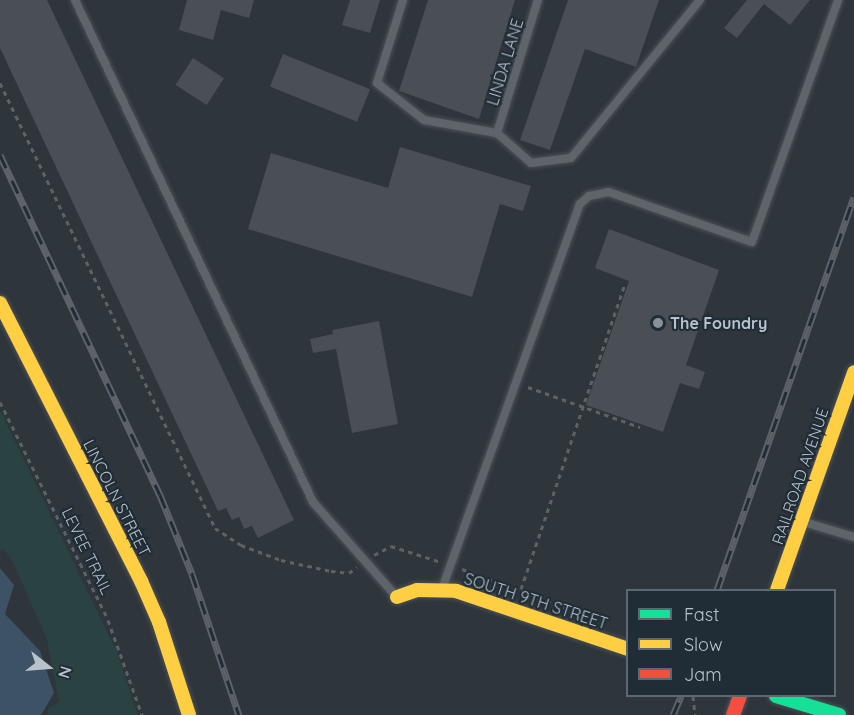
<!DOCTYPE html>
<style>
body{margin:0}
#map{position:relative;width:854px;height:715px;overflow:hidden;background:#2e353b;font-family:Quicksand,sans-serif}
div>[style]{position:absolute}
.green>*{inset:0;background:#2b4242}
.water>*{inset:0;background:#3d5365}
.building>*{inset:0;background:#494f54;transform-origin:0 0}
.path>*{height:3px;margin-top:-1.5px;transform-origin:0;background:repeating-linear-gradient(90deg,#5c6266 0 4.5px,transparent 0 9px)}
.roads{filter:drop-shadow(0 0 2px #4c5156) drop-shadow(0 0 2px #4c5156)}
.lane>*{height:8px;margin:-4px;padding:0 4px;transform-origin:4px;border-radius:4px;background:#5e6469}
.fast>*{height:14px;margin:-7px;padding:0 7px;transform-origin:7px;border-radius:7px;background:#16e098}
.slow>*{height:14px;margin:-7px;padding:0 7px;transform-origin:7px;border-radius:7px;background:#ffcf43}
.jam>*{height:14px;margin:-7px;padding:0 7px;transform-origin:7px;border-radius:7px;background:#f24e42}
.rail>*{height:7px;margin-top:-3.5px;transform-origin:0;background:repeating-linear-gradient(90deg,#202c36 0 14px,#5c6267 0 28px);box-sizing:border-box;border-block:2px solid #5c6267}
.dots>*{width:16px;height:16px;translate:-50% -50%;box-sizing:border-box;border:3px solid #202c36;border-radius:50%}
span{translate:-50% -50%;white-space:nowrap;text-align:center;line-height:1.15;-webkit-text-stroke:4.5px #202c36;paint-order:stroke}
.street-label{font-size:16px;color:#b9c2cb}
.poi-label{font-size:16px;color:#b9c2cb;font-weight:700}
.left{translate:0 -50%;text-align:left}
.legend{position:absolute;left:626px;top:589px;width:210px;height:108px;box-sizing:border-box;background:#202c36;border:2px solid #5d6872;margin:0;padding:8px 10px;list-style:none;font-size:18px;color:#b9c2cb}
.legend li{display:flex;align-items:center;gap:12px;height:30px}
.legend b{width:30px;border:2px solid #5d6872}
.north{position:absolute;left:18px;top:637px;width:60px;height:60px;-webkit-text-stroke:4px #202c36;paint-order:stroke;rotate:107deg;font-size:16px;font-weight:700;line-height:24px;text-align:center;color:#b9c2cb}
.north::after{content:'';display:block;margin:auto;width:21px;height:27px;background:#b9c2cb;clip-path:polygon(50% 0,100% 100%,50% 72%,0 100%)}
</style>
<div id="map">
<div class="green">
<div style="clip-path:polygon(0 410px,117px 652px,138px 715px,47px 715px,48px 708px,59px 702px,47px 640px,14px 564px,4px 549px,0 551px)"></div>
</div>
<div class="water">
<div style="clip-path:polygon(0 568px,14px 585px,5px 614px,40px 651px,54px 693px,41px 715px,0 715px)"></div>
</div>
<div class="building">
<div style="clip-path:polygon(0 0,47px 0,294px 520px,258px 538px,252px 526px,244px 529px,239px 517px,232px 520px,226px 508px,218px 511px,0 48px)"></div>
<div style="clip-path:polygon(187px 0,254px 0,249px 18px,221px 10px,213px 40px,179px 30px)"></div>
<div style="clip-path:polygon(350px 0,380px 0,370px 33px,342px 25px)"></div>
<div style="clip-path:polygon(428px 0,515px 0,479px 119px,399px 91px)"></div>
<div style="clip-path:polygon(568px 0,659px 0,636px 67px,585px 49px,550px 150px,520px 140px)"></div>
<div style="clip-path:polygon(747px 0,810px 0,790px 25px,764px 4px,737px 38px,724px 28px)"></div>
<div style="left:283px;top:54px;width:94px;height:35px;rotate:22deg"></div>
<div style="left:193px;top:58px;width:37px;height:32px;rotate:33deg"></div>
<div style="clip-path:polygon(400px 147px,531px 186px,523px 211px,500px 204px,472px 297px,248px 229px,271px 153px,388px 188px)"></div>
<div style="clip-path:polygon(609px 229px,719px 270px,686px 365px,705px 372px,699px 389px,680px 383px,663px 432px,586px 405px,629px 281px,595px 268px)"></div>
<div style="clip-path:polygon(379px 321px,398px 424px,352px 433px,336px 349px,313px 353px,310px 339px,333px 334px,332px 330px)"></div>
</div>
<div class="path">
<div style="left:0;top:83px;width:494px;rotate:64.2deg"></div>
<div style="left:215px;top:528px;width:31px;rotate:33deg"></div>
<div style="left:241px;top:545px;width:43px;rotate:20.6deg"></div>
<div style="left:281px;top:560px;width:51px;rotate:12.4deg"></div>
<div style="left:331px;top:571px;width:18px;rotate:6deg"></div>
<div style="left:349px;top:573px;width:10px;rotate:-37deg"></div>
<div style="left:528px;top:387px;width:119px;rotate:19.7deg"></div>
<div style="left:0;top:402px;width:243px;rotate:63.6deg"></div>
<div style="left:108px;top:620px;width:101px;rotate:70.3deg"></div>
<div style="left:374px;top:555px;width:19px;rotate:-28deg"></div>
<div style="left:391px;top:546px;width:52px;rotate:17.7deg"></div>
<div style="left:462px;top:569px;width:114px;rotate:20.5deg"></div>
<div style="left:521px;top:589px;width:322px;rotate:-71.2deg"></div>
<div style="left:693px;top:696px;width:19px;rotate:84deg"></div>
</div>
<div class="roads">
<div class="lane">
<div style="left:75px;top:0;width:556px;rotate:64.63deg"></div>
<div style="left:313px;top:502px;width:125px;rotate:48.6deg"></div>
<div style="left:403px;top:0;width:87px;rotate:107.4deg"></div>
<div style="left:377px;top:83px;width:60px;rotate:38.2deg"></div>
<div style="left:424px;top:120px;width:74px;rotate:10.1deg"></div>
<div style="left:497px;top:133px;width:45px;rotate:41.4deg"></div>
<div style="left:531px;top:163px;width:40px;rotate:-7.1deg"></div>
<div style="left:571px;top:158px;width:204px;rotate:-50.8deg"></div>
<div style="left:497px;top:133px;width:139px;rotate:-72.9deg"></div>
<div style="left:804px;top:522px;width:52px;rotate:16.7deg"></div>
<div style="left:442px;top:589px;width:409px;rotate:-70.3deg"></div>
<div style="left:580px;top:204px;width:12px;rotate:-42deg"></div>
<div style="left:589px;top:196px;width:20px;rotate:-11deg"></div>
<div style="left:609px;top:192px;width:151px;rotate:19.3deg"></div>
<div style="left:752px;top:242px;width:257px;rotate:-70.4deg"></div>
</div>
<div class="fast">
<div style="left:776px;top:696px;width:66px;rotate:16.8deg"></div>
</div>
<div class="slow">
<div style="left:0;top:303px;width:312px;rotate:63.1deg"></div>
<div style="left:141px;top:581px;width:45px;rotate:66.3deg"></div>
<div style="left:159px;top:622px;width:98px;rotate:72.1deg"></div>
<div style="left:777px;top:590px;width:231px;rotate:-70.5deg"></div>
<div style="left:397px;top:597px;width:21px;rotate:-19deg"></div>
<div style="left:417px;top:590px;width:39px;rotate:1deg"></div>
<div style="left:456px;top:591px;width:182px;rotate:18.6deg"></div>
</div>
<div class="jam">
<div style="left:733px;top:715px;width:20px;rotate:-70deg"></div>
</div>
</div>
<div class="rail">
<div style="left:0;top:155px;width:376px;rotate:64.8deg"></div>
<div style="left:160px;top:495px;width:85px;rotate:67.9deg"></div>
<div style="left:192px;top:574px;width:149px;rotate:71.6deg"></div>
<div style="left:717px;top:590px;width:416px;rotate:-70.8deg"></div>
<div style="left:673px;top:715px;width:21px;rotate:-67deg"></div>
</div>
<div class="dots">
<div style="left:658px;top:323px;background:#889199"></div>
</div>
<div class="street-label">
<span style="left:505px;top:62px;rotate:-73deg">LINDA LANE</span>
<span style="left:800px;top:476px;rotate:-71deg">RAILROAD AVENUE</span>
<span style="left:117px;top:498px;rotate:63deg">LINCOLN STREET</span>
<span style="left:87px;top:551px;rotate:64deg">LEVEE TRAIL</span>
<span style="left:536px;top:601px;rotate:18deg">SOUTH 9TH STREET</span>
</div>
<div class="poi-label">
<span class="left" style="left:670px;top:323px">The Foundry</span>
</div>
<ul class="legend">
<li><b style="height:8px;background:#16e098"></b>Fast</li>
<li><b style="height:8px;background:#ffcf43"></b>Slow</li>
<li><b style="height:8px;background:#f24e42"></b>Jam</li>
</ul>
<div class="north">N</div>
</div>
